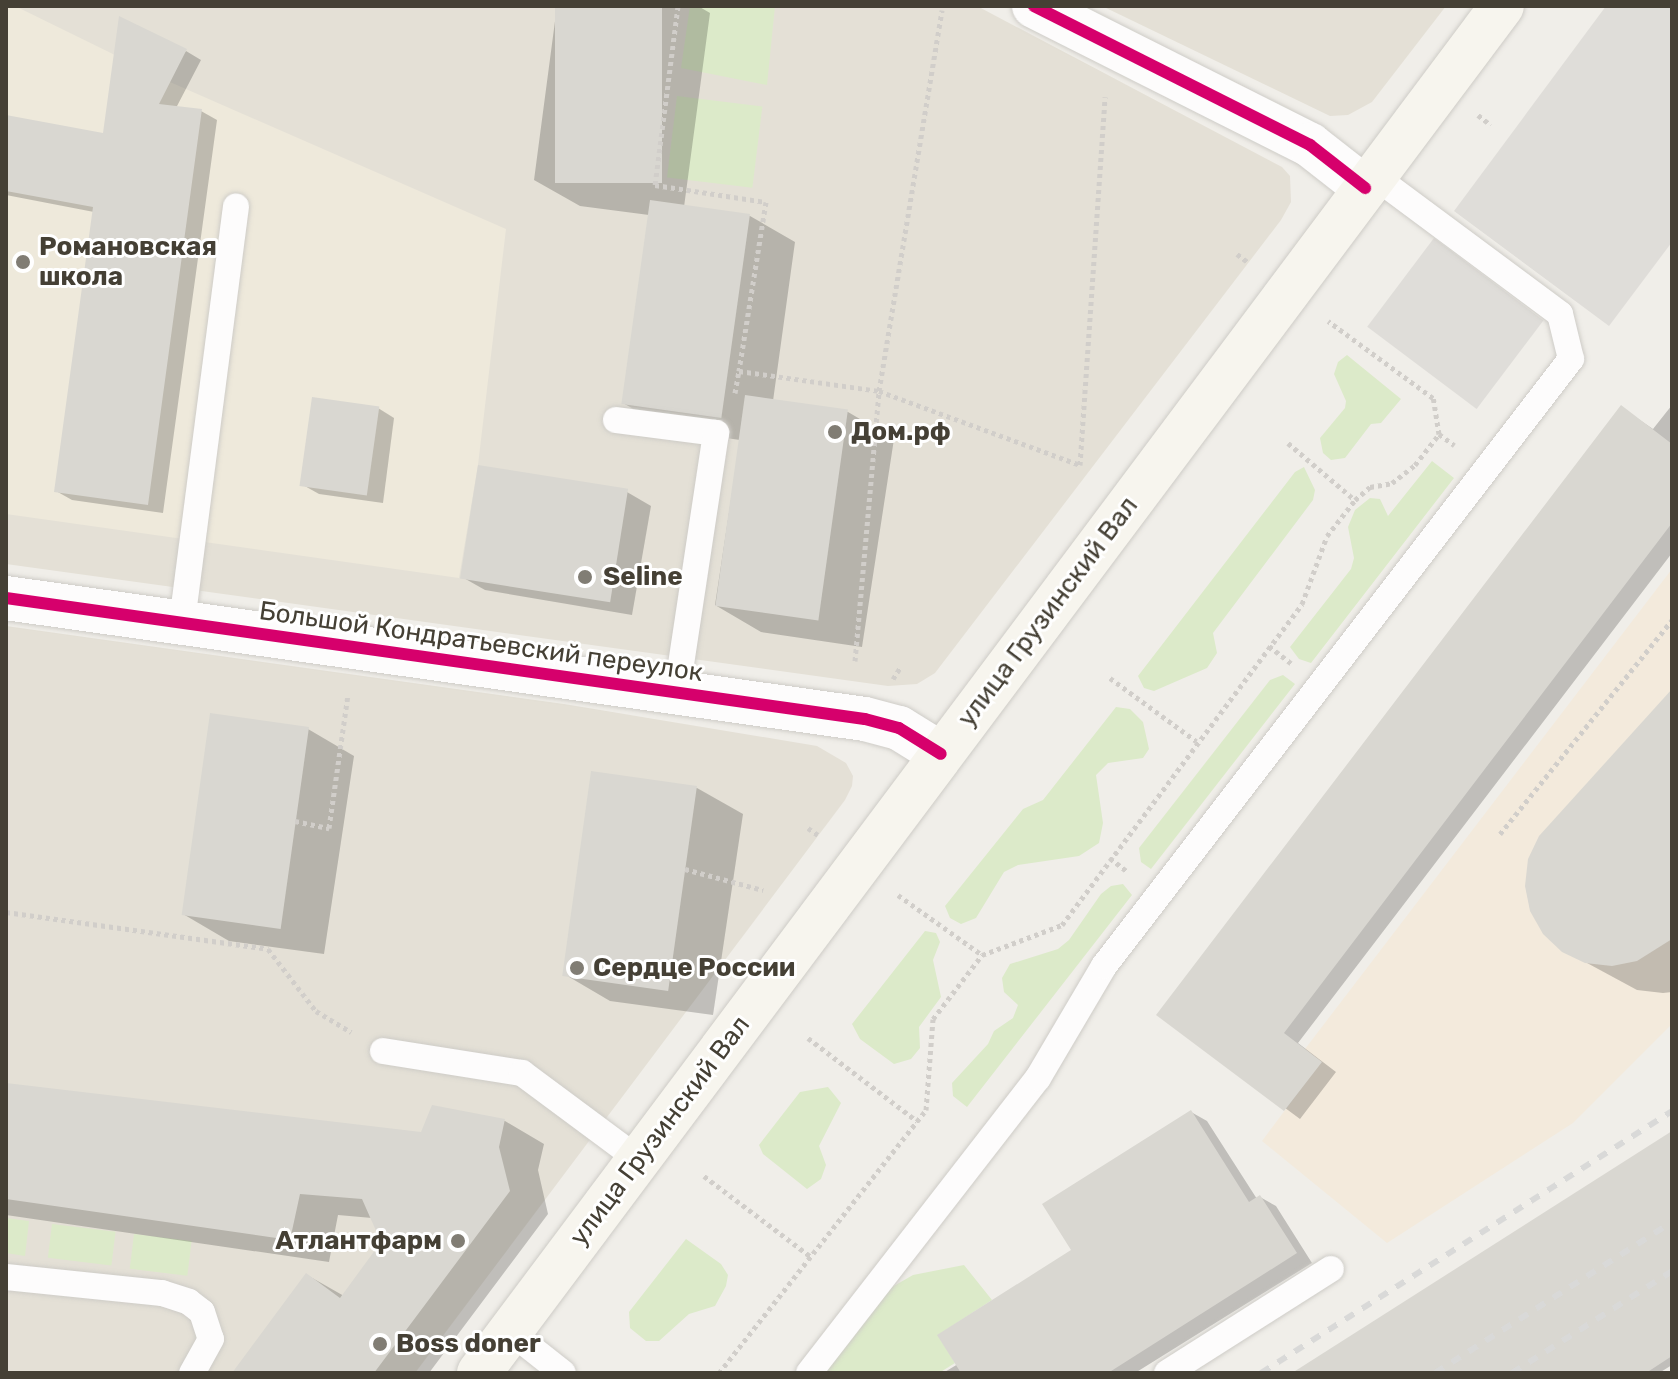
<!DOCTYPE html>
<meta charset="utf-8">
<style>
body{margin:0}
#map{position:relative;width:1678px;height:1379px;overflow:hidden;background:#f0eee9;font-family:Rubik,sans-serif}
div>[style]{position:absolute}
.residential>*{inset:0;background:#e4e0d6}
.commercial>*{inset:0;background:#f3eadc}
.education>*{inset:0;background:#eee9db}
.green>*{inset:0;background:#dceac9;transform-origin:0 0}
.parking>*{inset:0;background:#dfddd9;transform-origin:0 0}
.shadow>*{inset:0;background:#0003}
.building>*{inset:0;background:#d9d7d1;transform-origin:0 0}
.path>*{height:5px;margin-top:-2.5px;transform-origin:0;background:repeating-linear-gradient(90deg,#d1ceca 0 4px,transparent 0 8px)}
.roads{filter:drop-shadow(0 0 2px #ceccc7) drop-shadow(0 0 2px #ceccc7)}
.lane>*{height:26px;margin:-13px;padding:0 13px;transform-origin:13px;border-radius:13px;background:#fdfcfc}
.street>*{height:44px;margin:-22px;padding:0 22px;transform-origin:22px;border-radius:22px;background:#fdfcfc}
.secondary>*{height:44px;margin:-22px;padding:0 22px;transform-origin:22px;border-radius:22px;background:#f7f5ee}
.rail>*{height:6px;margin-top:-3px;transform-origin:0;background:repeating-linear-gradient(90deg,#d9d9d8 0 10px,transparent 0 20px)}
.cycleway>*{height:12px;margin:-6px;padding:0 6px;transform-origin:6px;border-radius:6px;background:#d6006c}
.dots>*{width:22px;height:22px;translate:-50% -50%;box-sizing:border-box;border:4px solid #fff;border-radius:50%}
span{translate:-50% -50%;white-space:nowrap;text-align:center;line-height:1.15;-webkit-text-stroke:6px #fff;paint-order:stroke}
.poi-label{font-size:26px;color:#454035;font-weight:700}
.left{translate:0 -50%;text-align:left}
.right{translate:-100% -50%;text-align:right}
.street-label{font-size:26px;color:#454035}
.frame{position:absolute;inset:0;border:8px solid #454035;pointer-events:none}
</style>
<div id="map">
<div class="residential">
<div style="clip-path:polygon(6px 6px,977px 6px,1282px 167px,1290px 176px,1291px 202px,1281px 220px,935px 673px,917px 684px,888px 686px,6px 564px)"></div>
<div style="clip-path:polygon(1102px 6px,1446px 6px,1372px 102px,1348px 115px,1330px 116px)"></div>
<div style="clip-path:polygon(6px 626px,564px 704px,817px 746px,846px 763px,853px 776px,852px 786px,845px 800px,415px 1373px,6px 1373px)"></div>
</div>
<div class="commercial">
<div style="clip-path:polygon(1672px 569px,1672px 1024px,1573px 1123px,1387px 1243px,1262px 1141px,1321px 1062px,1305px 1049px)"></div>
</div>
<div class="education">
<div style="clip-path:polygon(6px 6px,15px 6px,170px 82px,506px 229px,478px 465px,459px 578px,6px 514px)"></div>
</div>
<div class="green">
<div style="clip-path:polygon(690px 6px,775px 6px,767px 85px,681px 68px)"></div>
<div style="left:677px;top:96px;width:86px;height:82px;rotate:7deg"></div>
<div style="clip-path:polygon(1347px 355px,1401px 399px,1381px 423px,1371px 424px,1345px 458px,1331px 460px,1323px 453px,1320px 438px,1345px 408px,1346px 401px,1334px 374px,1338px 362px)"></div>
<div style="clip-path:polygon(1432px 461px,1454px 478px,1311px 663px,1299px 659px,1290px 647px,1351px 569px,1354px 558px,1348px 527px,1355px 510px,1370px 498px,1380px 499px,1388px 516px)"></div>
<div style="clip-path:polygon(1304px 467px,1315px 490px,1313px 500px,1213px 633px,1217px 653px,1207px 668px,1154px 691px,1144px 688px,1138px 676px,1295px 472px)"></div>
<div style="clip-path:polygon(1283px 675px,1295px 684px,1151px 869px,1141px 862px,1139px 848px,1270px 680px)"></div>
<div style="clip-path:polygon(1116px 707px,1130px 709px,1143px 722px,1149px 749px,1143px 758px,1108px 763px,1096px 775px,1103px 823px,1099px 843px,1079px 856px,1018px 865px,1004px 872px,976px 918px,961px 924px,950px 918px,945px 906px,1023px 809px,1043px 800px)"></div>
<div style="clip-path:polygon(1123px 884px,1132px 895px,967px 1107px,953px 1096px,952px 1083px,988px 1044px,994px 1031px,1013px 1018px,1018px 1005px,1004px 992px,1002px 978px,1010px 964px,1058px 949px,1069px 940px,1101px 894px,1111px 886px)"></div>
<div style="clip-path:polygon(925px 931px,936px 933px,940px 942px,933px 960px,941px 997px,919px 1027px,920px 1048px,911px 1059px,894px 1064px,860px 1039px,852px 1024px)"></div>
<div style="clip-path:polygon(828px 1087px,841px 1103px,819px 1146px,826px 1165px,821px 1179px,807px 1189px,763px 1154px,759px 1145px,800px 1092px)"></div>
<div style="clip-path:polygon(6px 1218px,29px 1221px,25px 1256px,6px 1253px)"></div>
<div style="left:52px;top:1224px;width:64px;height:34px;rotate:7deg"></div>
<div style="left:134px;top:1234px;width:58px;height:35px;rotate:7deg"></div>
<div style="clip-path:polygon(686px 1239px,721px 1264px,728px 1275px,726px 1286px,715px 1306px,689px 1314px,659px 1341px,646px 1341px,630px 1328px,629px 1312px)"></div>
<div style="clip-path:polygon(964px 1265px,992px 1300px,938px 1335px,955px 1363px,939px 1373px,800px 1373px,852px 1310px,913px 1275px)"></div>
</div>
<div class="parking">
<div style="clip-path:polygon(1606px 6px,1672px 6px,1672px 242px,1609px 326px,1454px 211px)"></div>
<div style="left:1434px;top:238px;width:137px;height:111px;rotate:37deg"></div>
</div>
<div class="shadow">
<div style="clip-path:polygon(557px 6px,698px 6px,710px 13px,684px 207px,750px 216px,795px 242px,773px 401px,848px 412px,894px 439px,862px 647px,761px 632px,715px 605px,740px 440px,669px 430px,623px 403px,649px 215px,580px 206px,534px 180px)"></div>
<div style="clip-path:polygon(186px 51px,201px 60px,176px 108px,201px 111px,217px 120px,163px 513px,72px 500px,56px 491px,94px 212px,6px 195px,6px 117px,105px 135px)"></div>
<div style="clip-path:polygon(1672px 405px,1672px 553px,1298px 1043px,1336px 1072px,1300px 1119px,1159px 1015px,1622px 408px,1653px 429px)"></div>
<div style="clip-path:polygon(378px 408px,394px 418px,383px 503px,319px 494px,303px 485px)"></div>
<div style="clip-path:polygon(627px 492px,651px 506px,632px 615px,485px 590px,462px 577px)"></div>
<div style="clip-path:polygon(1672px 693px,1672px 992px,1663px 993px,1637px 990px,1563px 950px)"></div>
<div style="clip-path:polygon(308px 729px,354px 756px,324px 954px,229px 941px,183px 914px)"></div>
<div style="clip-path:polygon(593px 773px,697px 788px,743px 814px,713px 1015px,610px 1001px,564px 974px)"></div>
<div style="clip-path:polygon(6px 1086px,422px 1134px,433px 1107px,505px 1121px,544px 1144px,538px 1170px,548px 1214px,429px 1373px,234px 1373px,307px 1275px,344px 1296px,383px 1243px,372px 1218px,338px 1215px,329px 1262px,6px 1215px)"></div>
<div style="clip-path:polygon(1191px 1112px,1207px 1121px,1257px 1199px,1260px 1197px,1276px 1206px,1312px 1263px,1135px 1373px,943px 1373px,958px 1364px,1074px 1250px)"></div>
<div style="clip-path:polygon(1672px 1133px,1672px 1365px,1659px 1373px,1296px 1373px)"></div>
</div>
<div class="building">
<div style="left:555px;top:6px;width:107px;height:177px"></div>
<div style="clip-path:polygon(119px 16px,187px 49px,159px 104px,202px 109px,148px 505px,54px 492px,93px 207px,6px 191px,6px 115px,103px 133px)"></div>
<div style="left:650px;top:200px;width:101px;height:206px;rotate:8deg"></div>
<div style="left:745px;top:395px;width:104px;height:213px;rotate:8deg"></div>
<div style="left:312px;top:397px;width:68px;height:90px;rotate:8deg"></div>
<div style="clip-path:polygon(1621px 405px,1672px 444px,1672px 523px,1284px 1033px,1322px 1062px,1284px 1111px,1156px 1015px)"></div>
<div style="left:478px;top:465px;width:152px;height:115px;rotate:9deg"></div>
<div style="clip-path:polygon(1672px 689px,1672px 939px,1637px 961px,1612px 966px,1585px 963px,1562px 952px,1543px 934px,1530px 911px,1525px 886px,1528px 859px,1539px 836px)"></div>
<div style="left:210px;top:713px;width:100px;height:204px;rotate:8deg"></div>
<div style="left:591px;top:771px;width:107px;height:207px;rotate:8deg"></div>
<div style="clip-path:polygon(6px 1083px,421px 1132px,432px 1105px,505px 1119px,499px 1147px,510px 1191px,374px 1373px,232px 1373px,306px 1273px,340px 1298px,381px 1242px,362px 1199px,300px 1194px,290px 1240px,6px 1199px)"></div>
<div style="clip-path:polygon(1191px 1110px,1249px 1202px,1260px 1195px,1297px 1253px,1108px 1373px,961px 1373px,937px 1335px,1071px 1250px,1042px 1204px)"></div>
<div style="clip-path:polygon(1672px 1131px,1672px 1356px,1646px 1373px,1292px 1373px)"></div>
</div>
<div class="path">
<div style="left:678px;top:6px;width:180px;rotate:97.3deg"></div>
<div style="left:655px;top:185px;width:112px;rotate:8.7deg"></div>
<div style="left:766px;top:202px;width:171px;rotate:99.1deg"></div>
<div style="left:739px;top:371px;width:141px;rotate:8.1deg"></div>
<div style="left:879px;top:391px;width:214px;rotate:20.2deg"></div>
<div style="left:1080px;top:465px;width:369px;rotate:-86.1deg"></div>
<div style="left:1478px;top:115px;width:16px;rotate:38deg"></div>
<div style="left:1237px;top:254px;width:15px;rotate:37deg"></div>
<div style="left:735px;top:393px;width:22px;rotate:-80deg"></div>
<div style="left:1439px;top:434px;width:19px;rotate:36deg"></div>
<div style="left:1288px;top:443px;width:88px;rotate:40.4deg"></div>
<div style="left:1269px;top:646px;width:28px;rotate:38deg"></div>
<div style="left:855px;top:661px;width:271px;rotate:-84.9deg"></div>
<div style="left:879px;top:391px;width:386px;rotate:-80.6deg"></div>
<div style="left:1110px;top:678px;width:107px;rotate:36.2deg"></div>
<div style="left:893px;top:679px;width:13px;rotate:-58deg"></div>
<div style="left:295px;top:821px;width:35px;rotate:12deg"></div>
<div style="left:329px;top:828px;width:135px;rotate:-81.9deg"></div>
<div style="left:808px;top:828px;width:12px;rotate:35deg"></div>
<div style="left:1500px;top:834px;width:275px;rotate:-51.2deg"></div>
<div style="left:1110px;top:858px;width:23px;rotate:38deg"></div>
<div style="left:685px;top:869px;width:81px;rotate:15.1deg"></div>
<div style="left:898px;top:895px;width:103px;rotate:35.5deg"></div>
<div style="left:6px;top:912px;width:265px;rotate:8deg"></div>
<div style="left:268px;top:949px;width:78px;rotate:52.3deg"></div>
<div style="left:316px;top:1011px;width:41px;rotate:31deg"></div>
<div style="left:808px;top:1038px;width:137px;rotate:37.3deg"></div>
<div style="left:704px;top:1176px;width:134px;rotate:37.1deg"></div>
<div style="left:719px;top:1373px;width:335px;rotate:-51.8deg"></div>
<div style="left:926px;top:1110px;width:91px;rotate:-85.6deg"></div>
<div style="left:933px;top:1019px;width:81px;rotate:-52.6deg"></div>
<div style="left:982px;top:955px;width:85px;rotate:-20.6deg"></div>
<div style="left:1062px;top:925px;width:401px;rotate:-53.2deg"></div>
<div style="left:1302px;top:604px;width:72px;rotate:-69.8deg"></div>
<div style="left:1327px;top:536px;width:46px;rotate:-52.1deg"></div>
<div style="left:1355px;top:500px;width:20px;rotate:-41deg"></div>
<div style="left:1370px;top:487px;width:22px;rotate:-10deg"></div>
<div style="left:1392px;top:483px;width:29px;rotate:-38deg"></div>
<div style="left:1415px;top:465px;width:39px;rotate:-52deg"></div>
<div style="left:1439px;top:434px;width:36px;rotate:-99deg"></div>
<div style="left:1433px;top:398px;width:130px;rotate:-143.7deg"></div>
</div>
<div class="roads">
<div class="lane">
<div style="left:616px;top:420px;width:101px;rotate:7.4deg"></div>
<div style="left:716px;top:433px;width:262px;rotate:98.6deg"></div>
<div style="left:182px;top:622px;width:419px;rotate:-82.6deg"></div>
<div style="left:383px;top:1051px;width:141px;rotate:9deg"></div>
<div style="left:522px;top:1073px;width:146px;rotate:36.6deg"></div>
<div style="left:6px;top:1277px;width:157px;rotate:5.9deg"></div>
<div style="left:162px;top:1293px;width:28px;rotate:18deg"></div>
<div style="left:189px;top:1302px;width:16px;rotate:38deg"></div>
<div style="left:202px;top:1312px;width:28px;rotate:72deg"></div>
<div style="left:211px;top:1339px;width:39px;rotate:119deg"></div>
<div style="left:511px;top:1332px;width:66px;rotate:38.3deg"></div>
<div style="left:809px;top:1373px;width:373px;rotate:-52.2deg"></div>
<div style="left:1038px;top:1078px;width:130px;rotate:-59.5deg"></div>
<div style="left:1104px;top:966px;width:766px;rotate:-52.43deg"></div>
<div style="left:1571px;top:359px;width:46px;rotate:-103.7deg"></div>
<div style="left:1560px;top:314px;width:232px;rotate:-143.4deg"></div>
<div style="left:1167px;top:1373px;width:194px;rotate:-32.4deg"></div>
</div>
<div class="street">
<div style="left:1034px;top:6px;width:309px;rotate:26.7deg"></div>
<div style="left:1310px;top:145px;width:70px;rotate:38deg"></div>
<div style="left:6px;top:598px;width:867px;rotate:8.02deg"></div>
<div style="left:865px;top:719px;width:35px;rotate:15deg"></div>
<div style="left:899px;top:728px;width:49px;rotate:31.8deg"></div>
</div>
<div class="secondary">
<div style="left:479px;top:1373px;width:1707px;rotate:-53.19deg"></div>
</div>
</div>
<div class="rail">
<div style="left:1261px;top:1373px;width:487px;rotate:-32.5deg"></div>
<div style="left:1435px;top:1373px;width:281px;rotate:-32.5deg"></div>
<div style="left:1512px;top:1373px;width:190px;rotate:-32.5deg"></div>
</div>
<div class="cycleway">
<div style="left:1034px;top:6px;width:309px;rotate:26.7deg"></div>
<div style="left:1310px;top:145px;width:70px;rotate:38deg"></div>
<div style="left:6px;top:598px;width:867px;rotate:8.02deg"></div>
<div style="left:865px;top:719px;width:35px;rotate:15deg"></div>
<div style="left:899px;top:728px;width:49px;rotate:31.8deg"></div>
</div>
<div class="dots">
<div style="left:23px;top:262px;background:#817d74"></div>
<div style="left:835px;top:432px;background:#817d74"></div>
<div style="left:585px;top:577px;background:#817d74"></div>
<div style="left:577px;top:968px;background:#817d74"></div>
<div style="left:458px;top:1241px;background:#817d74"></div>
<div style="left:380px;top:1344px;background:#817d74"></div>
</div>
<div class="poi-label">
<span class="left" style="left:39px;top:262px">Романовская<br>школа</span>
<span class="left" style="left:851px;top:432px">Дом.рф</span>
<span class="left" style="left:603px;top:577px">Seline</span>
<span class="left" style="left:593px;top:968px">Сердце России</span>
<span class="right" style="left:442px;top:1241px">Атлантфарм</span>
<span class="left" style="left:396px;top:1344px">Boss doner</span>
</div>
<div class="street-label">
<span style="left:1048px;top:612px;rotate:-53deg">улица Грузинский Вал</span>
<span style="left:481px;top:642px;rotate:8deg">Большой Кондратьевский переулок</span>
<span style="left:660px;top:1131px;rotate:-53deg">улица Грузинский Вал</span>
</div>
<div class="frame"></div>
</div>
